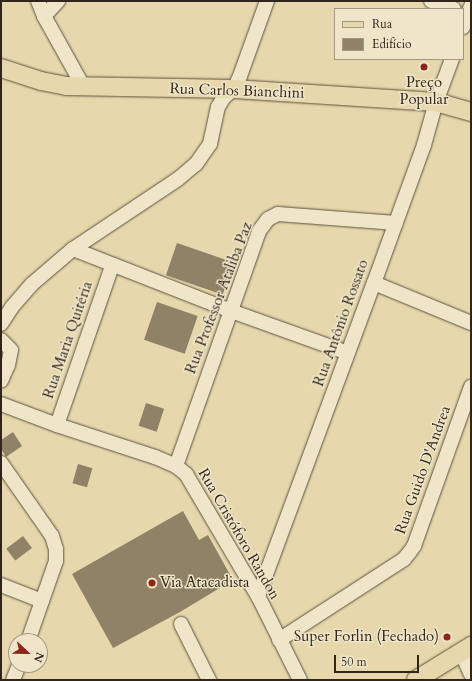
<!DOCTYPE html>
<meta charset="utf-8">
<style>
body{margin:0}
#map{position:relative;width:472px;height:681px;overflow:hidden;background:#e6d8ac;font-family:Cardo,serif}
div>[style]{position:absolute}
.building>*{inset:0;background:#8f8266;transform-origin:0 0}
.roads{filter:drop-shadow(0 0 1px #5e513e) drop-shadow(0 0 1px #5e513e)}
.minor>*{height:14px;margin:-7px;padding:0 7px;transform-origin:7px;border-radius:7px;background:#efe6c9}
.major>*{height:18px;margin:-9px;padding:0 9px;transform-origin:9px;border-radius:9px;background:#e6d8ac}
.dots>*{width:11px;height:11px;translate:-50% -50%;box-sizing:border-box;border:2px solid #efe6c9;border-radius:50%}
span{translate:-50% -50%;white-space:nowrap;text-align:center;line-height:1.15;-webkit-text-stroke:3px #efe6c9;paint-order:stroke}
.poi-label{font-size:15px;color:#31241a}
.left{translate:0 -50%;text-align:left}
.right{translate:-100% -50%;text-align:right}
.street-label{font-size:15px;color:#31241a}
.frame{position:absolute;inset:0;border:2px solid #31241a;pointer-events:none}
.legend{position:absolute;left:334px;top:8px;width:130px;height:52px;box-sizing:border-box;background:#efe6c9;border:1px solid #a39883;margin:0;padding:5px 7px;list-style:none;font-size:12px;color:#31241a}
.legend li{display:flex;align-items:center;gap:8px;height:20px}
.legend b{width:20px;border:1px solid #a39883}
.north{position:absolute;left:8px;top:633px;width:40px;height:40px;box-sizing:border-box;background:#efe6c9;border:1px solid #a39883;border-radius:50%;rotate:112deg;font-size:11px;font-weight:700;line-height:16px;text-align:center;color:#31241a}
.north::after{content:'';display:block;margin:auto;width:14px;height:18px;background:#8f2418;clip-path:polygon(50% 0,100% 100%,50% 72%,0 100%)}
.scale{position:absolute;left:334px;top:655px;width:85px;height:18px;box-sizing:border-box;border:2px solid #31241a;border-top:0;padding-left:5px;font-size:12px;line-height:14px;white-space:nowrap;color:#31241a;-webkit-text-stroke:3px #efe6c9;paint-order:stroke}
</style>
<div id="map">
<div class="building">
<div style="left:177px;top:243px;width:60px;height:34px;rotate:19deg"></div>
<div style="left:157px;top:302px;width:43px;height:40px;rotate:19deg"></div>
<div style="left:146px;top:403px;width:19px;height:24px;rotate:18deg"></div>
<div style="clip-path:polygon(13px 432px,22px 446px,6px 457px,1px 449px,1px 440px)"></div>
<div style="left:78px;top:464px;width:15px;height:20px;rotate:16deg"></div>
<div style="clip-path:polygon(183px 511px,199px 540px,208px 535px,233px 580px,180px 612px,113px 648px,72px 574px)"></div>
<div style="left:23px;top:536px;width:15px;height:21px;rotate:53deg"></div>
</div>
<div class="roads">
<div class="minor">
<div style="left:38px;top:1px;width:16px;rotate:68deg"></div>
<div style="left:44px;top:16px;width:82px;rotate:60.9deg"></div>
<div style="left:431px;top:1px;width:24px;rotate:19deg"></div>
<div style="left:44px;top:16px;width:21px;rotate:-47deg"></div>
<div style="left:463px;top:27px;width:22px;rotate:-69deg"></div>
<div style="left:73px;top:249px;width:170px;rotate:21.4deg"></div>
<div style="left:231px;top:311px;width:124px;rotate:19.7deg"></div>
<div style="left:374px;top:283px;width:105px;rotate:22.4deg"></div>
<div style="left:1px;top:324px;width:20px;rotate:-57deg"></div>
<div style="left:12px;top:307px;width:30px;rotate:-49deg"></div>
<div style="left:32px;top:284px;width:54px;rotate:-40.5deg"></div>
<div style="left:73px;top:249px;width:126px;rotate:-33.7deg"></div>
<div style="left:178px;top:179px;width:23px;rotate:-40deg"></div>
<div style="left:196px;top:164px;width:24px;rotate:-55deg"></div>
<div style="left:210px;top:144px;width:38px;rotate:-78deg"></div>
<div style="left:218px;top:107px;width:12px;rotate:-59deg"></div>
<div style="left:224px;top:97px;width:13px;rotate:-39deg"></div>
<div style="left:234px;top:89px;width:14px;rotate:-65deg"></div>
<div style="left:240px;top:76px;width:80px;rotate:-70.2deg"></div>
<div style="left:1px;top:340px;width:14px;rotate:45deg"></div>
<div style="left:11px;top:350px;width:15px;rotate:101deg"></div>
<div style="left:8px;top:365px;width:17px;rotate:114deg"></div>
<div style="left:1px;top:404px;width:60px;rotate:20.6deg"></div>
<div style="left:57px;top:425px;width:103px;rotate:18.1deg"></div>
<div style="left:155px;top:457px;width:23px;rotate:23deg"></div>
<div style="left:176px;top:466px;width:13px;rotate:39deg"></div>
<div style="left:186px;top:474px;width:142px;rotate:59.5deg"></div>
<div style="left:258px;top:596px;width:94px;rotate:63.4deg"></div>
<div style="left:57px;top:425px;width:168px;rotate:-70.9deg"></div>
<div style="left:1px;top:463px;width:89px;rotate:55.1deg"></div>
<div style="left:52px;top:536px;width:14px;rotate:73deg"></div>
<div style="left:56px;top:549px;width:12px;rotate:90deg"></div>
<div style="left:56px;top:561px;width:85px;rotate:109.3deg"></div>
<div style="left:176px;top:466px;width:249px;rotate:-70.5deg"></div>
<div style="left:259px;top:231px;width:15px;rotate:-53deg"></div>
<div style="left:268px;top:219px;width:11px;rotate:-27deg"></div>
<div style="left:278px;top:214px;width:118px;rotate:4.4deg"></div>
<div style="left:1px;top:585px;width:44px;rotate:21.3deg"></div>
<div style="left:258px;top:596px;width:334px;rotate:-69.7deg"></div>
<div style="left:374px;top:283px;width:147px;rotate:-70.1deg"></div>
<div style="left:424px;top:145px;width:45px;rotate:-74.4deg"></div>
<div style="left:436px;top:102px;width:46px;rotate:-69.6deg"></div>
<div style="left:181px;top:624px;width:63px;rotate:63.4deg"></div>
<div style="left:279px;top:640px;width:149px;rotate:-32.9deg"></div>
<div style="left:404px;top:559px;width:8px;rotate:-50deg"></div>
<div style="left:409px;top:553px;width:9px;rotate:-54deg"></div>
<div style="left:414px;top:546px;width:169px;rotate:-70.3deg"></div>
<div style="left:461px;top:652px;width:24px;rotate:66deg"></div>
<div style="left:13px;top:680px;width:16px;rotate:-68deg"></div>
</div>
<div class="major">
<div style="left:1px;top:68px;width:42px;rotate:18deg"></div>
<div style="left:41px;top:81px;width:25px;rotate:11deg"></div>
<div style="left:66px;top:86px;width:168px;rotate:1deg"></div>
<div style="left:234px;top:89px;width:202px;rotate:3.7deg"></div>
<div style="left:436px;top:102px;width:36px;rotate:16deg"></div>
<div style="left:416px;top:680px;width:65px;rotate:-31.7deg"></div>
</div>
</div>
<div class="dots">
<div style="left:424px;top:67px;background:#8f2418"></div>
<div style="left:152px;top:583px;background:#8f2418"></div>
<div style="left:447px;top:637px;background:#8f2418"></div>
</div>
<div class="poi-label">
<span style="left:424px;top:91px">Preço<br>Popular</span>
<span class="left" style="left:160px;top:583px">Via Atacadista</span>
<span class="right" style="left:439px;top:637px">Super Forlin (Fechado)</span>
</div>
<div class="street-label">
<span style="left:237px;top:91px;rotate:2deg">Rua Carlos Bianchini</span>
<span style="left:219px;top:298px;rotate:-69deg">Rua Professor Ataliba Paz</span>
<span style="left:341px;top:323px;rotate:-70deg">Rua Antônio Rossato</span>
<span style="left:68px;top:340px;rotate:-71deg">Rua Maria Quitéria</span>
<span style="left:423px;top:470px;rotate:-70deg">Rua Guido D'Andrea</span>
<span style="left:239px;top:534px;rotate:60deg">Rua Cristóforo Randon</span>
</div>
<div class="frame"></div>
<ul class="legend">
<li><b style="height:5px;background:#e6d8ac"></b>Rua</li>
<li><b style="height:11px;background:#8f8266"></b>Edifício</li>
</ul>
<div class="north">N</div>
<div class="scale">50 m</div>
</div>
